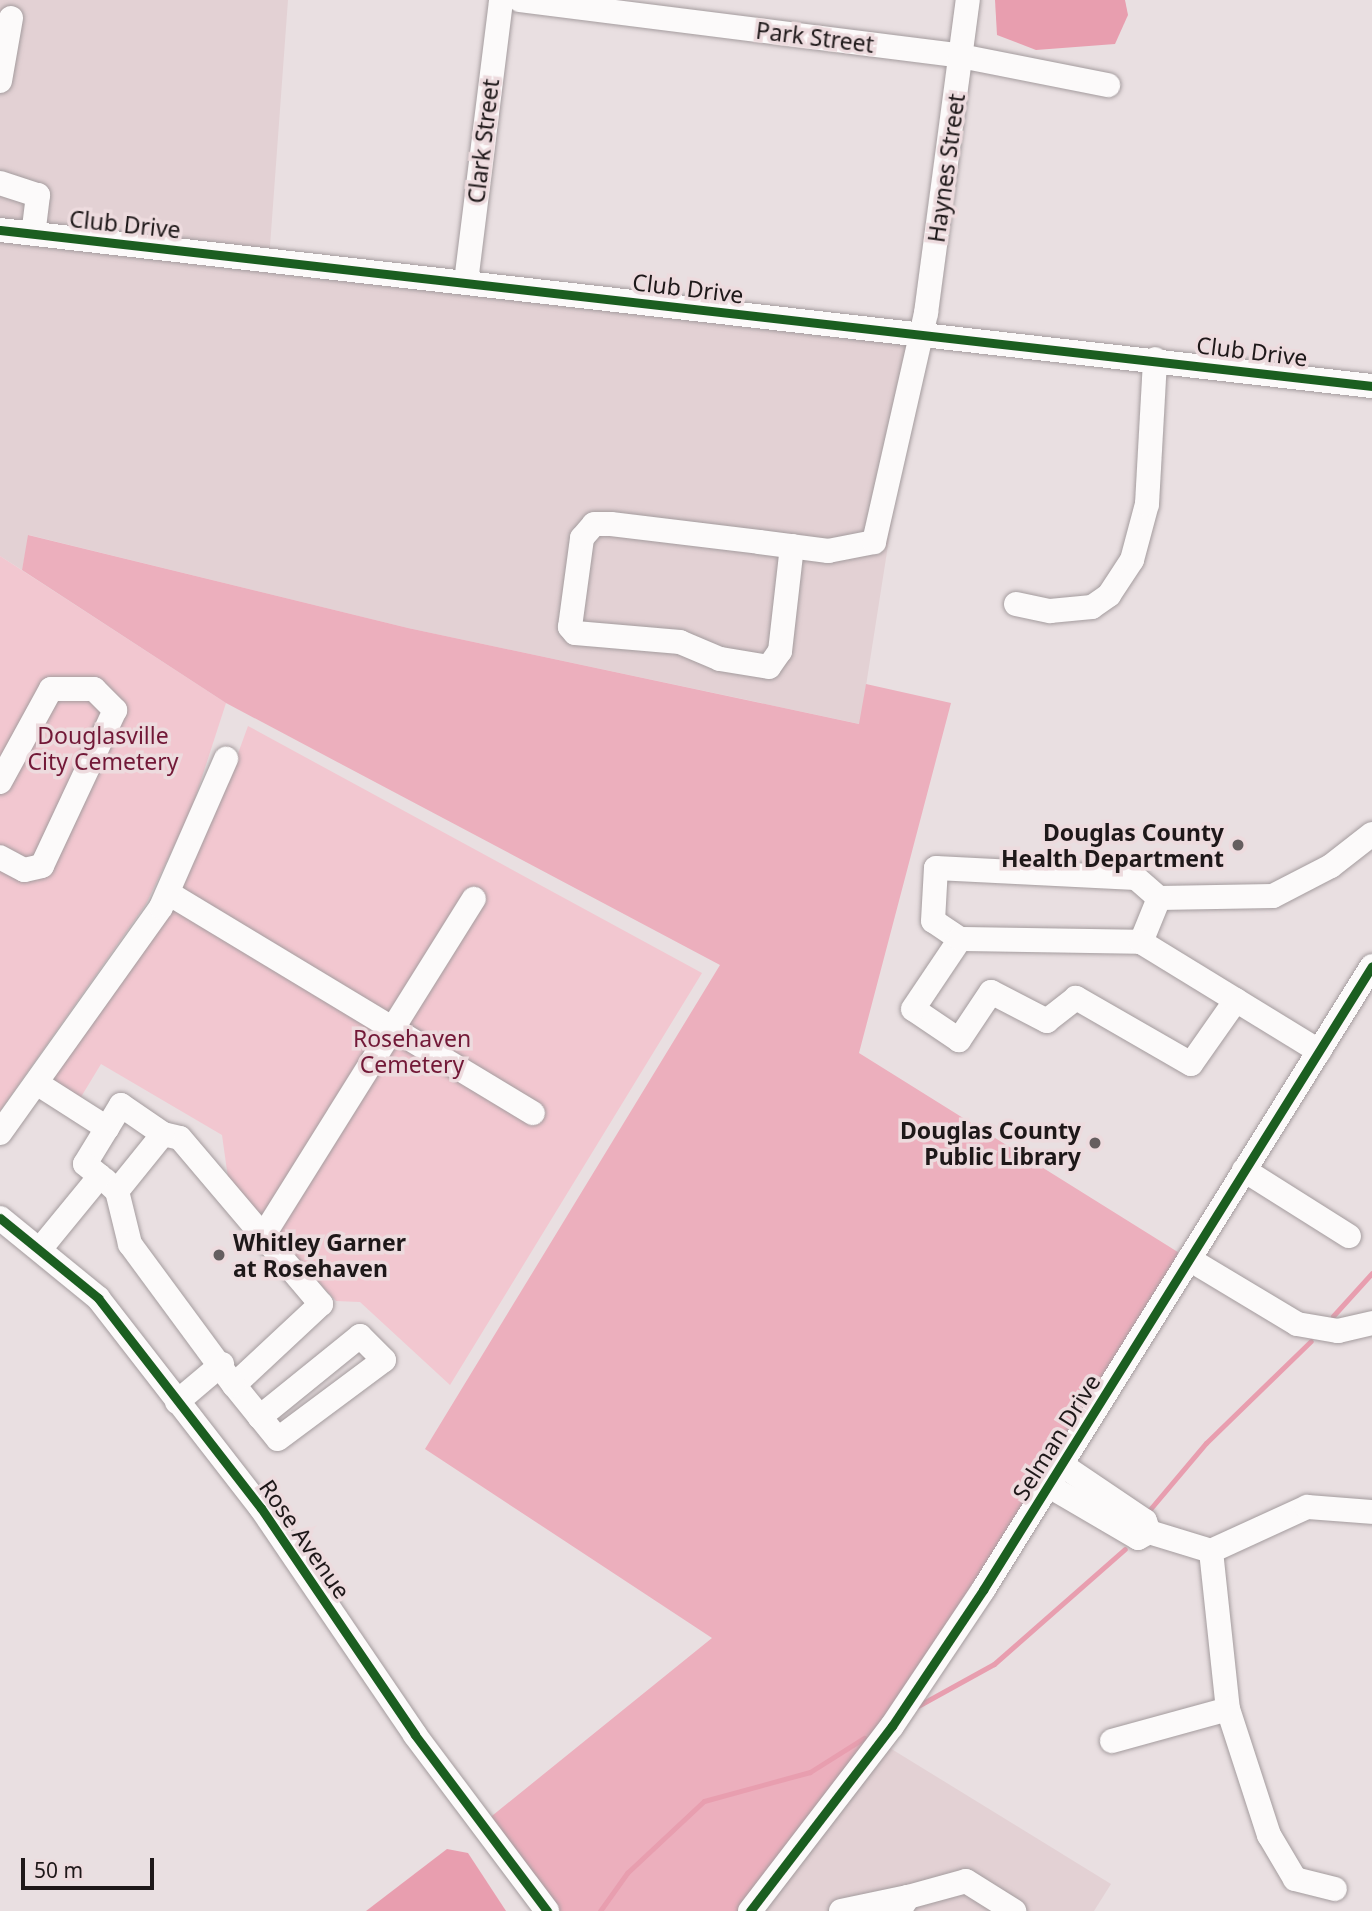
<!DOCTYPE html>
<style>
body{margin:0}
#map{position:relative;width:1372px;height:1911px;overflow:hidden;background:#e9dfe1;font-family:"Noto Sans",sans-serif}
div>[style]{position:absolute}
.built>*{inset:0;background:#e3d1d4}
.green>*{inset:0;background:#f2c7d0}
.forest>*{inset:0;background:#ecafbd}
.water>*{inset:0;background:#e89eaf}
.stream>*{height:5px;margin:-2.5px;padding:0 2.5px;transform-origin:2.5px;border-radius:2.5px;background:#e89eaf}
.roads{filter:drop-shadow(0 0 2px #a49c9e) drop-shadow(0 0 2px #a49c9e)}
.minor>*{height:24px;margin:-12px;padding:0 12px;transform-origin:12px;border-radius:12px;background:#fcfafa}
.cycleway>*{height:9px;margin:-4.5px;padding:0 4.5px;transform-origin:4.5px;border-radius:4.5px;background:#1b5e20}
.dots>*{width:19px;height:19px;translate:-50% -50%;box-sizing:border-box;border:4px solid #eddbde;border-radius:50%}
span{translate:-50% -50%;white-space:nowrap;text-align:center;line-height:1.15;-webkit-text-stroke:7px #eddbde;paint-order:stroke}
.street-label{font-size:23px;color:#1e1819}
.park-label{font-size:23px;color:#721837}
.poi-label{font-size:23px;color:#1e1819;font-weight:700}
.right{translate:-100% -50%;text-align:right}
.left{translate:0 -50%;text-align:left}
.scale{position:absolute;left:21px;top:1858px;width:133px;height:32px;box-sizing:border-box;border:4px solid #1e1819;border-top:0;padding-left:9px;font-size:21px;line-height:24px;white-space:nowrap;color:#1e1819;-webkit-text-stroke:5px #eddbde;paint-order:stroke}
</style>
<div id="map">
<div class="built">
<div style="clip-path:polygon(0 0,288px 0,269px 260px,921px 335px,860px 724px,408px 628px,29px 535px,22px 570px,0 556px)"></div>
<div style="clip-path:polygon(885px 1745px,1111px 1884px,1094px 1911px,756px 1911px)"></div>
</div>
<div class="green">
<div style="clip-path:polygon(0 556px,226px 703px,191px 811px,146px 904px,0 1111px)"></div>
<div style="clip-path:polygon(248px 726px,702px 973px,450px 1385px,360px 1302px,336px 1301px,229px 1185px,222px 1135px,101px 1064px,81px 1097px,51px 1080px,236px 759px)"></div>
</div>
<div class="forest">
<div style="clip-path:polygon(28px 535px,408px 628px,859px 724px,866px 684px,951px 703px,859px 1053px,1189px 1259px,1062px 1465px,750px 1911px,547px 1911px,482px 1824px,712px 1638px,425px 1449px,720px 965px,226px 703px,22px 570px)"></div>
</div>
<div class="water">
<div style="clip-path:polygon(995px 0,1125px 0,1128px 15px,1115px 44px,1036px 50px,997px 35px)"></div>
<div style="clip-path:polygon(447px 1849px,468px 1853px,506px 1911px,366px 1911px)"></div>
</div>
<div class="stream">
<div style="left:1333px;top:1316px;width:58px;rotate:-47.8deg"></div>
<div style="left:1146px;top:1514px;width:93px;rotate:-49.8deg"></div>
<div style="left:1206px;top:1443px;width:146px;rotate:-44.2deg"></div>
<div style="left:916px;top:1707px;width:89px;rotate:-28.9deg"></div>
<div style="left:994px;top:1664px;width:174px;rotate:-41.3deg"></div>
<div style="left:600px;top:1911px;width:47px;rotate:-54.6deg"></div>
<div style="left:627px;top:1873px;width:105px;rotate:-43.1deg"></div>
<div style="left:704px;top:1801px;width:110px;rotate:-15.3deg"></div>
<div style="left:810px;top:1772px;width:64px;rotate:-32.2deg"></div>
</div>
<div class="roads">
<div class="minor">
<div style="left:520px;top:0;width:445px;rotate:7.2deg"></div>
<div style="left:961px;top:56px;width:150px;rotate:11.2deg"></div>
<div style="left:0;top:81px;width:64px;rotate:-80.1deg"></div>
<div style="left:0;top:183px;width:40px;rotate:18deg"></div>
<div style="left:38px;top:195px;width:39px;rotate:97deg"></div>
<div style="left:0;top:230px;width:1381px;rotate:6.49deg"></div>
<div style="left:466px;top:282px;width:284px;rotate:-82.9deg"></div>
<div style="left:792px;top:546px;width:106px;rotate:96.5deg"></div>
<div style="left:780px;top:651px;width:19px;rotate:125deg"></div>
<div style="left:769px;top:667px;width:50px;rotate:-170.7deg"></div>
<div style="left:720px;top:659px;width:43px;rotate:-157deg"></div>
<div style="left:680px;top:642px;width:105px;rotate:-175.1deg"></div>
<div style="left:575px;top:633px;width:8px;rotate:-130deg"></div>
<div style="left:570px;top:627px;width:90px;rotate:-82.3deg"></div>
<div style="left:582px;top:538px;width:18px;rotate:-49deg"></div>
<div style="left:594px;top:524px;width:17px"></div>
<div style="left:611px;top:524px;width:149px;rotate:6.9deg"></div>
<div style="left:759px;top:542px;width:70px;rotate:7.4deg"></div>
<div style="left:828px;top:551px;width:47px;rotate:-11.1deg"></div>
<div style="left:874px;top:542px;width:235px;rotate:-77.2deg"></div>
<div style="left:926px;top:313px;width:316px;rotate:-82.4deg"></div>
<div style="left:1016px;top:604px;width:35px;rotate:12deg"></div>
<div style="left:1050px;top:611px;width:42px;rotate:-5.4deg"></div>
<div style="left:1092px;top:607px;width:21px;rotate:-35deg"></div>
<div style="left:1109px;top:595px;width:42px;rotate:-56.7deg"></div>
<div style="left:1132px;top:560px;width:58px;rotate:-75deg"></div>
<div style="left:1147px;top:504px;width:145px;rotate:-86.8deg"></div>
<div style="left:0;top:782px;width:106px;rotate:-61.3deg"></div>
<div style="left:51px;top:689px;width:43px"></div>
<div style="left:94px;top:689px;width:30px;rotate:45deg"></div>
<div style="left:115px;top:710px;width:172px;rotate:115.1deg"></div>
<div style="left:42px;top:866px;width:18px;rotate:167deg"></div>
<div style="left:24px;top:870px;width:27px;rotate:-152deg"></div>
<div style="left:168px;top:893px;width:426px;rotate:31.1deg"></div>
<div style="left:1159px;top:898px;width:114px;rotate:-1deg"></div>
<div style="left:1273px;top:896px;width:65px;rotate:-27.3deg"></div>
<div style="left:1331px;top:866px;width:52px;rotate:-38deg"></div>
<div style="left:960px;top:939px;width:32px;rotate:-146deg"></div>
<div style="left:933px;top:921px;width:53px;rotate:-86.8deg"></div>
<div style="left:936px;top:868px;width:200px;rotate:2.9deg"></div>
<div style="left:1136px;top:878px;width:30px;rotate:41deg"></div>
<div style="left:1159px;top:898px;width:48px;rotate:112.2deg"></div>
<div style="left:1236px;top:1000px;width:78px;rotate:125.1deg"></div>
<div style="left:1191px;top:1064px;width:133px;rotate:-150.1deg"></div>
<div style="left:1076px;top:998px;width:37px;rotate:142deg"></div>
<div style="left:1047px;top:1021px;width:63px;rotate:-152.6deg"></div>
<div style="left:991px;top:992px;width:58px;rotate:123.7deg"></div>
<div style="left:959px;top:1040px;width:55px;rotate:-146deg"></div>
<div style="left:913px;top:1009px;width:84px;rotate:-56.1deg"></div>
<div style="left:960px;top:939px;width:181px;rotate:0.9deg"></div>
<div style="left:1141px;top:942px;width:209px;rotate:31.5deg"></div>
<div style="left:38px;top:1084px;width:82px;rotate:32.5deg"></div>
<div style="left:107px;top:1128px;width:42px;rotate:121.4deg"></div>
<div style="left:85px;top:1164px;width:19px;rotate:39deg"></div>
<div style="left:100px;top:1176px;width:93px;rotate:129.3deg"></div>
<div style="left:0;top:1133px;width:277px;rotate:-54.5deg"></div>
<div style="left:161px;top:907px;width:162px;rotate:-66.3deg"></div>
<div style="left:163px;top:1134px;width:17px;rotate:13deg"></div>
<div style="left:180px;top:1138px;width:218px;rotate:49.7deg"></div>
<div style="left:321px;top:1304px;width:119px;rotate:137deg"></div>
<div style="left:234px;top:1385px;width:41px;rotate:50.9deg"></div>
<div style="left:260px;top:1417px;width:28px;rotate:51deg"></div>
<div style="left:278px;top:1439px;width:132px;rotate:-36.7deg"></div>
<div style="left:384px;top:1360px;width:34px;rotate:-135deg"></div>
<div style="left:360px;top:1336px;width:129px;rotate:141deg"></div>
<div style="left:1244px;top:1170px;width:124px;rotate:32.2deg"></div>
<div style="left:105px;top:1180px;width:16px;rotate:43deg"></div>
<div style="left:117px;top:1191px;width:73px;rotate:-51.1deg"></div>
<div style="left:163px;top:1134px;width:51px;rotate:-145.4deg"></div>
<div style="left:121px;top:1105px;width:27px;rotate:121deg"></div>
<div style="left:117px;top:1191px;width:55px;rotate:76.2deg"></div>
<div style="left:130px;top:1244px;width:175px;rotate:53.6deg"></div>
<div style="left:0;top:1218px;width:127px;rotate:39.2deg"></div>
<div style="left:98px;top:1298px;width:266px;rotate:52.2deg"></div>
<div style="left:261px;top:1508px;width:274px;rotate:55.8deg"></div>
<div style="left:415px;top:1735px;width:220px;rotate:53.1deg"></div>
<div style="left:265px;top:1233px;width:394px;rotate:-58deg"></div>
<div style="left:1189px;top:1259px;width:126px;rotate:31deg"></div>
<div style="left:1297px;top:1324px;width:42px;rotate:9.7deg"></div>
<div style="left:1338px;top:1331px;width:35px;rotate:-13deg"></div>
<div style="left:177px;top:1402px;width:59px;rotate:-40.2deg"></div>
<div style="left:1062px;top:1465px;width:100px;rotate:34deg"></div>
<div style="left:1145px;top:1521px;width:12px;rotate:70deg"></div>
<div style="left:1049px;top:1486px;width:103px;rotate:30.3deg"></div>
<div style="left:1138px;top:1538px;width:13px;rotate:-29deg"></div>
<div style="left:1149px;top:1532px;width:65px;rotate:17deg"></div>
<div style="left:1211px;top:1551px;width:159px;rotate:83.9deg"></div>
<div style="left:1228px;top:1709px;width:133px;rotate:72deg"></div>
<div style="left:1269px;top:1835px;width:51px;rotate:59.4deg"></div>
<div style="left:1295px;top:1879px;width:41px;rotate:14deg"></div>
<div style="left:1211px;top:1551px;width:106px;rotate:-24.6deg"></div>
<div style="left:1307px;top:1507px;width:65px;rotate:4.4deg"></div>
<div style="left:1112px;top:1741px;width:120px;rotate:-15.4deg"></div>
<div style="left:750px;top:1911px;width:233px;rotate:-52.5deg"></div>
<div style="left:892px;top:1726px;width:164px;rotate:-56.2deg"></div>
<div style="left:983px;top:1590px;width:735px;rotate:-58.06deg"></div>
<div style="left:841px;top:1911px;width:68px;rotate:-11.8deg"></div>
<div style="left:899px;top:1911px;width:17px;rotate:-57deg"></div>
<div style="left:908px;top:1897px;width:60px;rotate:-15.4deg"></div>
<div style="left:966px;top:1881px;width:57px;rotate:32deg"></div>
</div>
</div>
<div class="cycleway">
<div style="left:0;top:230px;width:1381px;rotate:6.49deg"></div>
<div style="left:0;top:1218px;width:127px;rotate:39.2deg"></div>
<div style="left:98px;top:1298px;width:266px;rotate:52.2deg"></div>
<div style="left:261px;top:1508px;width:274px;rotate:55.8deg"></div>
<div style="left:415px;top:1735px;width:220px;rotate:53.1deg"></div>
<div style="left:750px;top:1911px;width:233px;rotate:-52.5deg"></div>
<div style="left:892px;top:1726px;width:164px;rotate:-56.2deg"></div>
<div style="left:983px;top:1590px;width:735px;rotate:-58.06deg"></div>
</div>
<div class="dots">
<div style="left:1238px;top:845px;background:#655e5f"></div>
<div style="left:1095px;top:1143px;background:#655e5f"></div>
<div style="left:219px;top:1255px;background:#655e5f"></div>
</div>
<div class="street-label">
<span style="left:815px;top:37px;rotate:7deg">Park Street</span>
<span style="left:483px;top:141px;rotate:-83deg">Clark Street</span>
<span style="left:946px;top:168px;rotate:-82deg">Haynes Street</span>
<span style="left:125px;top:224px;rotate:6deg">Club Drive</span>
<span style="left:688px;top:288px;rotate:7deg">Club Drive</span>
<span style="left:1252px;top:351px;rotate:7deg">Club Drive</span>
<span style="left:1056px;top:1437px;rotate:-58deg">Selman Drive</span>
<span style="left:305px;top:1539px;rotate:55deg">Rose Avenue</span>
</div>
<div class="park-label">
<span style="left:103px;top:748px">Douglasville<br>City Cemetery</span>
<span style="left:412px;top:1051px">Rosehaven<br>Cemetery</span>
</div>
<div class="poi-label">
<span class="right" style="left:1224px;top:845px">Douglas County<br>Health Department</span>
<span class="right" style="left:1081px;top:1143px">Douglas County<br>Public Library</span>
<span class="left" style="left:233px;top:1255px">Whitley Garner<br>at Rosehaven</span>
</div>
<div class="scale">50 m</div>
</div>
